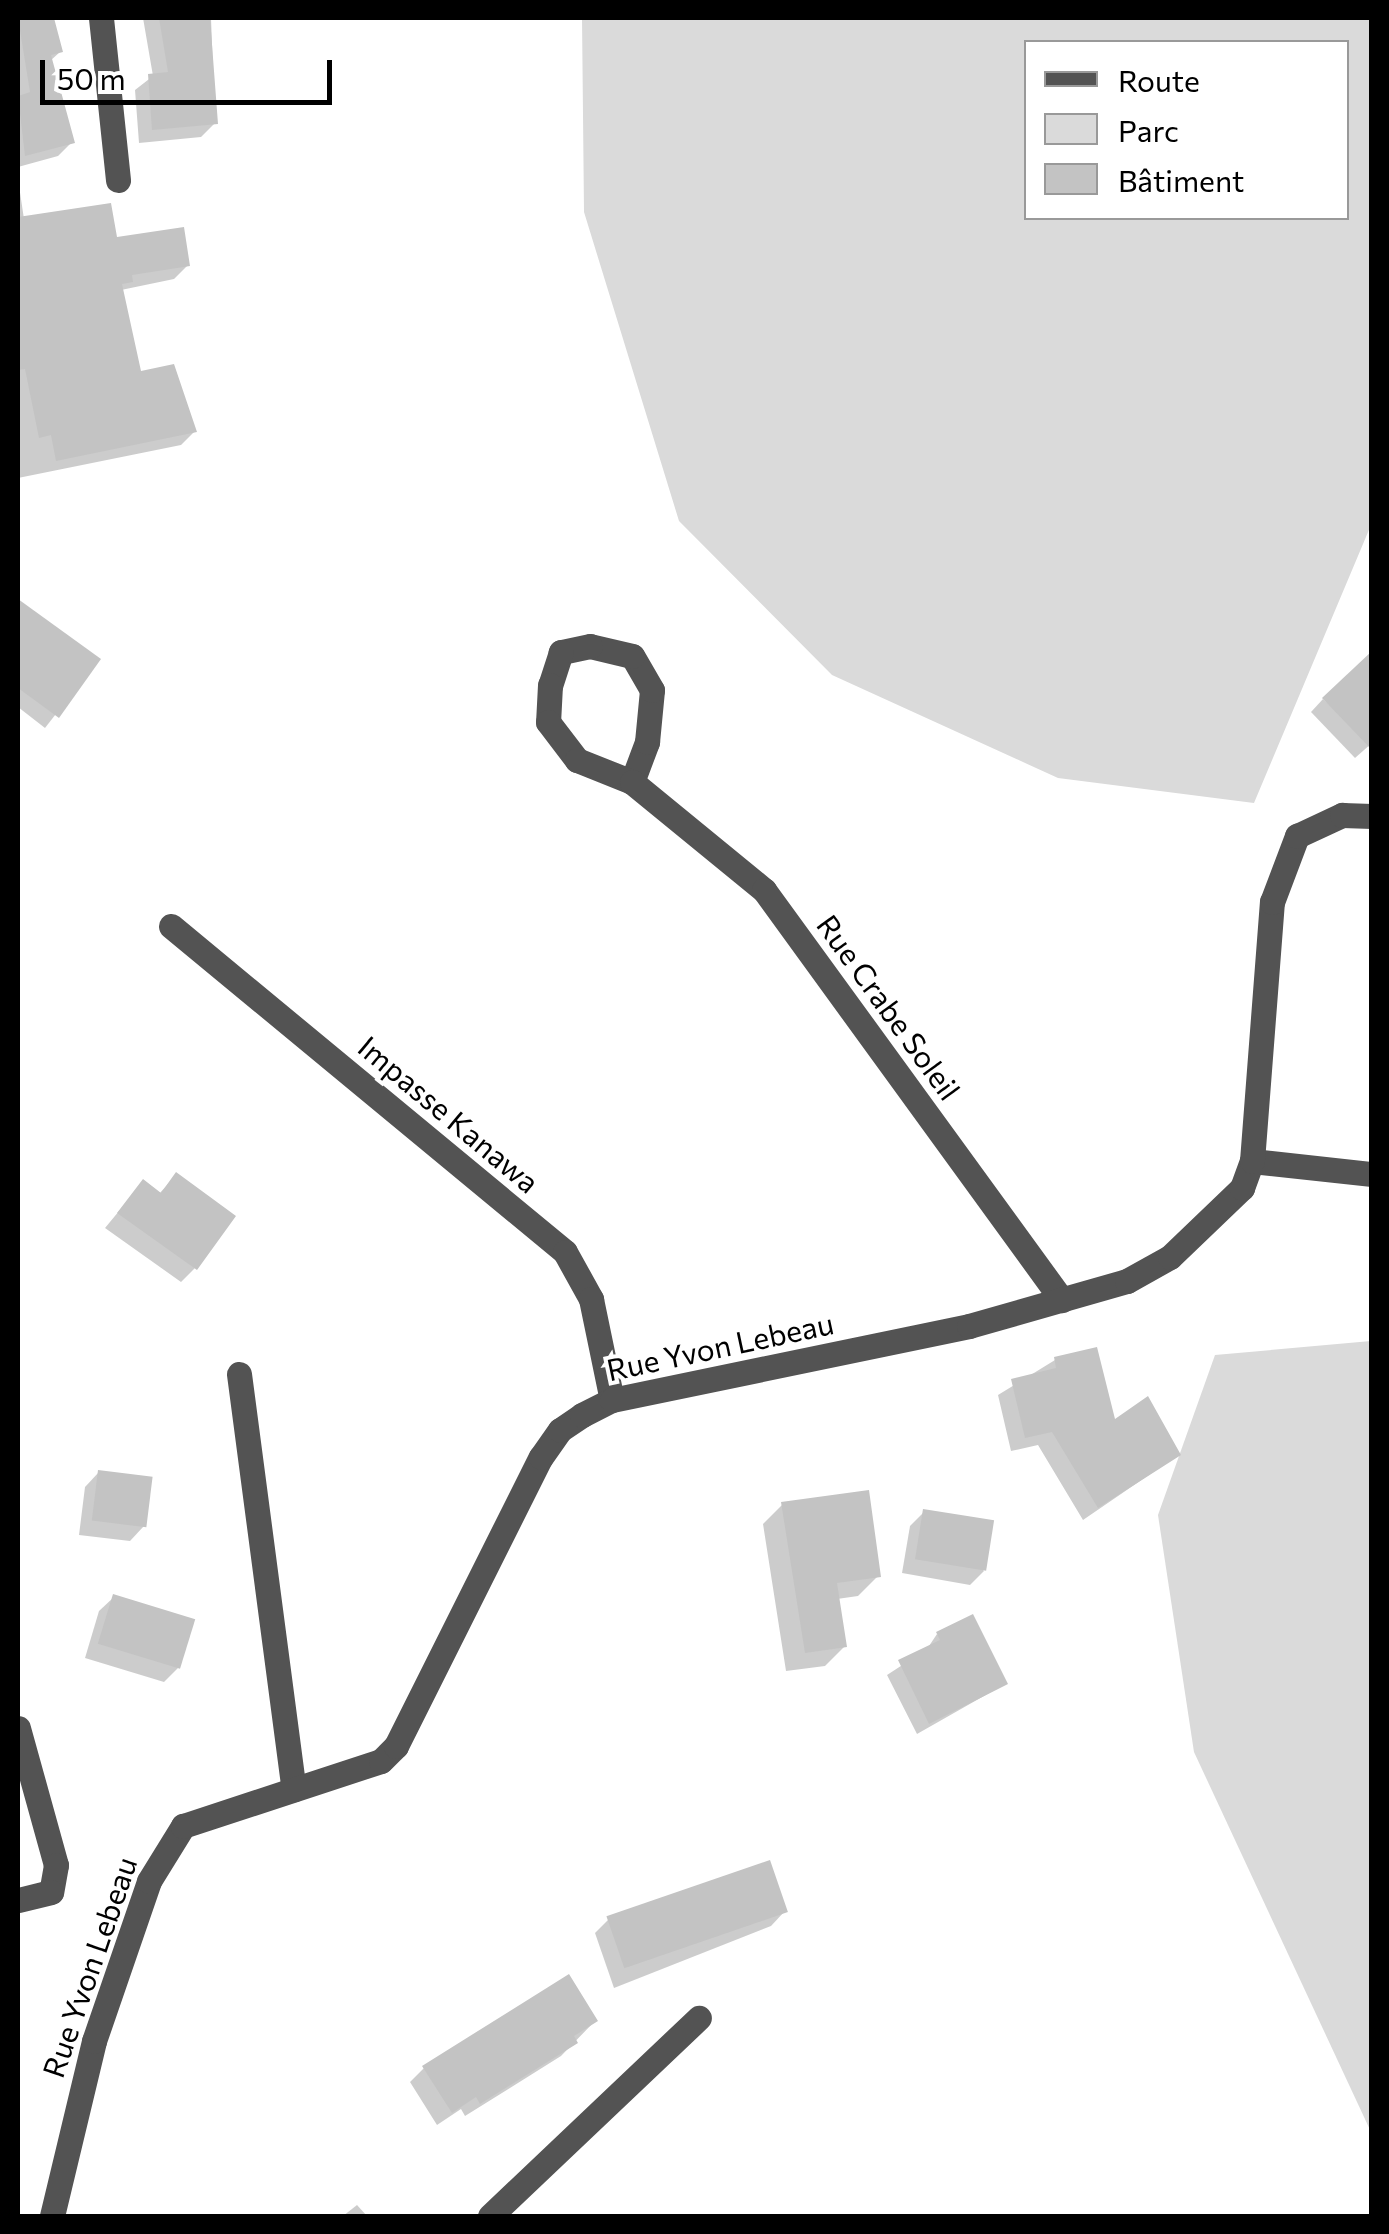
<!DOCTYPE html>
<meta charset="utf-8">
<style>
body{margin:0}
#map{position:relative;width:1389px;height:2234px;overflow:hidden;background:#fff;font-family:Commissioner,sans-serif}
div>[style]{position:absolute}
.green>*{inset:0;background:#dadada}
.shadow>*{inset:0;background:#0003}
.building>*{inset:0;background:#c3c3c3;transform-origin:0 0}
.minor>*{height:25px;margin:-12.5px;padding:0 12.5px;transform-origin:12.5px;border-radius:12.5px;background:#535353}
span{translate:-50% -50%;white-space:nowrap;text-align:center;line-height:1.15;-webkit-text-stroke:8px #fff;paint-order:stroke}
.street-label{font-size:30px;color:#000}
.frame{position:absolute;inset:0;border:20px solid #000;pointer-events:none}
.legend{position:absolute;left:1024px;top:40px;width:325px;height:180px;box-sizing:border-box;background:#fff;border:2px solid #999;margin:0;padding:12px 18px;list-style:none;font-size:30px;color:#000}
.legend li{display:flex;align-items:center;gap:20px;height:50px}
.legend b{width:50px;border:2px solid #999}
.scale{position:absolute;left:40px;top:60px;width:292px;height:45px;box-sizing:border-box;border:5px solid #000;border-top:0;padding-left:12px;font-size:30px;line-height:35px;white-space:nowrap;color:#000;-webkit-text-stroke:8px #fff;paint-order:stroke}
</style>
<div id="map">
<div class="green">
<div style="clip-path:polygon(evenodd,582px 18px,1371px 18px,1371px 525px,1254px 803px,1058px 778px,832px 675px,679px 521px,584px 212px,582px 18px,1026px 42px,1346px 42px,1346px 218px,1026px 218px,1026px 42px)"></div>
<div style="clip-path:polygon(1371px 1341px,1371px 2132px,1194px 1752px,1158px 1515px,1215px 1355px)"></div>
</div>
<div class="shadow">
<div style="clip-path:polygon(18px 18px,53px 18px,60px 52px,50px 61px,72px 142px,58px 156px,18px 167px)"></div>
<div style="clip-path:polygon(143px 18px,211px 18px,215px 123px,201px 137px,139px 143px,135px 90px,153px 76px)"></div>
<div style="clip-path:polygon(18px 179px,24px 219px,188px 265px,174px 279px,121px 290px,139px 374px,194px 432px,181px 445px,18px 478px)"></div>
<div style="clip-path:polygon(18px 602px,98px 660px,45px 728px,18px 707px)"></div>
<div style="clip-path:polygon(1323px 699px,1372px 743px,1355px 758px,1311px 712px)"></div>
<div style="clip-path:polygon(176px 1175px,195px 1268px,181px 1282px,105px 1228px,143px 1182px,159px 1194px)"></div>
<div style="clip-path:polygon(1055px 1360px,1113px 1423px,1178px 1455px,1083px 1520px,1038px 1445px,1011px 1451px,998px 1395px)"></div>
<div style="clip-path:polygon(99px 1472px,144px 1526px,130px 1541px,79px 1535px,85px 1487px)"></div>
<div style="clip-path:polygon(782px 1505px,878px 1576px,858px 1596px,837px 1599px,845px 1646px,825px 1666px,786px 1671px,763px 1524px)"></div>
<div style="clip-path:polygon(924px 1512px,984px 1571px,970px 1585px,902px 1573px,910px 1526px)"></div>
<div style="clip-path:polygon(114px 1597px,178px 1668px,164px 1682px,85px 1658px,99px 1611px)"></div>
<div style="clip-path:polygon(937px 1634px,1005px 1684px,917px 1734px,887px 1675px,927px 1649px)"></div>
<div style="clip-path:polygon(785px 1911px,771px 1926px,614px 1988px,595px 1933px,609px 1919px)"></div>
<div style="clip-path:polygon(595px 2021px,561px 2056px,465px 2116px,461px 2109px,437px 2125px,410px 2082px,424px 2068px)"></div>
<div style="clip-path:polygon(357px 2205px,367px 2216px,343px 2216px)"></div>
</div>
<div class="building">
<div style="clip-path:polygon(18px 18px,54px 18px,63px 52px,51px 55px,75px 143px,25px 156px,18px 96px,30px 92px)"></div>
<div style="clip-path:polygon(159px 18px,210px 18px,218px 124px,152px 130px,148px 74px,168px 72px)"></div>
<div style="clip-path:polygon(111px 203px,117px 237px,184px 227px,190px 266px,132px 275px,133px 282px,122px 284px,141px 371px,174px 364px,197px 432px,56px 461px,51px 435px,39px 438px,25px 369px,18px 370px,18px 217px)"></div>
<div style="clip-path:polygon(18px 599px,101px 659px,59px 718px,18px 688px)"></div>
<div style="clip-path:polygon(1372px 651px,1372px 750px,1322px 698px)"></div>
<div style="clip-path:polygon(176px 1172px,236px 1216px,197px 1270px,117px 1213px,143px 1179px,161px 1193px)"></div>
<div style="clip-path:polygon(1097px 1347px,1115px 1419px,1148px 1396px,1181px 1455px,1098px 1508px,1052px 1432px,1025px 1438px,1011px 1379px,1056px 1368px,1054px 1357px)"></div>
<div style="left:98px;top:1470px;width:55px;height:51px;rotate:7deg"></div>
<div style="clip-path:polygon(869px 1490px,881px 1577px,837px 1583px,847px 1647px,805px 1653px,781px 1502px)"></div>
<div style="left:923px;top:1509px;width:72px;height:51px;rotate:9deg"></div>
<div style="left:113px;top:1594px;width:86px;height:52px;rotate:17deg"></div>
<div style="clip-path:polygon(973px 1614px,1008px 1684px,929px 1724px,898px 1660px,940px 1640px,936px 1632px)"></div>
<div style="left:770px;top:1860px;width:55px;height:173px;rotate:71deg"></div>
<div style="clip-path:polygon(569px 1974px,598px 2021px,574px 2036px,578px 2043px,480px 2104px,476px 2097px,452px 2113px,422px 2066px)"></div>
</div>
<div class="minor">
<div style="left:101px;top:18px;width:163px;rotate:84deg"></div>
<div style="left:632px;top:782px;width:43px;rotate:-69.4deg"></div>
<div style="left:647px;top:742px;width:52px;rotate:-84.5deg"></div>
<div style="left:652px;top:690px;width:39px;rotate:-120deg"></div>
<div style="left:632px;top:656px;width:43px;rotate:-166.6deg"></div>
<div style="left:590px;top:646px;width:30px;rotate:168deg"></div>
<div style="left:561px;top:652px;width:35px;rotate:108deg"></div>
<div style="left:550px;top:685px;width:37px;rotate:93deg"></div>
<div style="left:548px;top:722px;width:48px;rotate:52.7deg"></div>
<div style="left:577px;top:760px;width:59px;rotate:21.8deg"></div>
<div style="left:632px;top:782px;width:171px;rotate:39.3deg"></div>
<div style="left:764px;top:890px;width:507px;rotate:53.99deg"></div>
<div style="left:171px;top:926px;width:511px;rotate:39.6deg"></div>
<div style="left:565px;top:1252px;width:54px;rotate:61deg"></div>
<div style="left:591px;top:1299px;width:103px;rotate:78.3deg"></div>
<div style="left:1252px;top:1161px;width:121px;rotate:6.2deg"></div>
<div style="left:239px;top:1374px;width:419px;rotate:82.5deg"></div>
<div style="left:18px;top:1728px;width:142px;rotate:74.5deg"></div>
<div style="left:56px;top:1865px;width:27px;rotate:100deg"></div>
<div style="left:51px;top:1892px;width:34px;rotate:166deg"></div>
<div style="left:52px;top:2216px;width:180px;rotate:-76.5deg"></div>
<div style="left:94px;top:2041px;width:169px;rotate:-71deg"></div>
<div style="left:149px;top:1881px;width:65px;rotate:-58.3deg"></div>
<div style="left:183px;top:1826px;width:208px;rotate:-18.2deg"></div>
<div style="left:381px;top:1761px;width:21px;rotate:-45deg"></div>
<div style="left:396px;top:1746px;width:323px;rotate:-63.4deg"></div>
<div style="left:541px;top:1457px;width:33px;rotate:-55deg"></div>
<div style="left:560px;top:1430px;width:27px;rotate:-34deg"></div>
<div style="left:582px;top:1415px;width:34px;rotate:-27deg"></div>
<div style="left:612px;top:1400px;width:365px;rotate:-11.7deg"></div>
<div style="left:969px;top:1326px;width:164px;rotate:-15.9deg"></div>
<div style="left:1127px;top:1281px;width:49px;rotate:-29.2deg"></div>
<div style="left:1170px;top:1257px;width:100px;rotate:-43.8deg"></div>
<div style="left:1242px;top:1188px;width:29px;rotate:-70deg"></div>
<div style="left:1252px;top:1161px;width:260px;rotate:-85.6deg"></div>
<div style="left:1272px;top:902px;width:71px;rotate:-69.3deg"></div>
<div style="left:1297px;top:836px;width:50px;rotate:-25deg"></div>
<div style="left:1342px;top:815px;width:30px;rotate:2deg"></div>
<div style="left:490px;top:2216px;width:288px;rotate:-43.5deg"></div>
</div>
<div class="street-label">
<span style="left:889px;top:1007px;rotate:54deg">Rue Crabe Soleil</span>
<span style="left:449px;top:1114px;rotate:40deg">Impasse Kanawa</span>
<span style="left:720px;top:1346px;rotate:-12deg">Rue Yvon Lebeau</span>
<span style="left:89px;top:1967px;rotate:-71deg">Rue Yvon Lebeau</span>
</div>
<div class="frame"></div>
<ul class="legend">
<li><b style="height:12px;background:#535353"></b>Route</li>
<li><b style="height:28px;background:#dadada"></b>Parc</li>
<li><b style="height:28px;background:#c3c3c3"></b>Bâtiment</li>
</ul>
<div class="scale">50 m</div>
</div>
